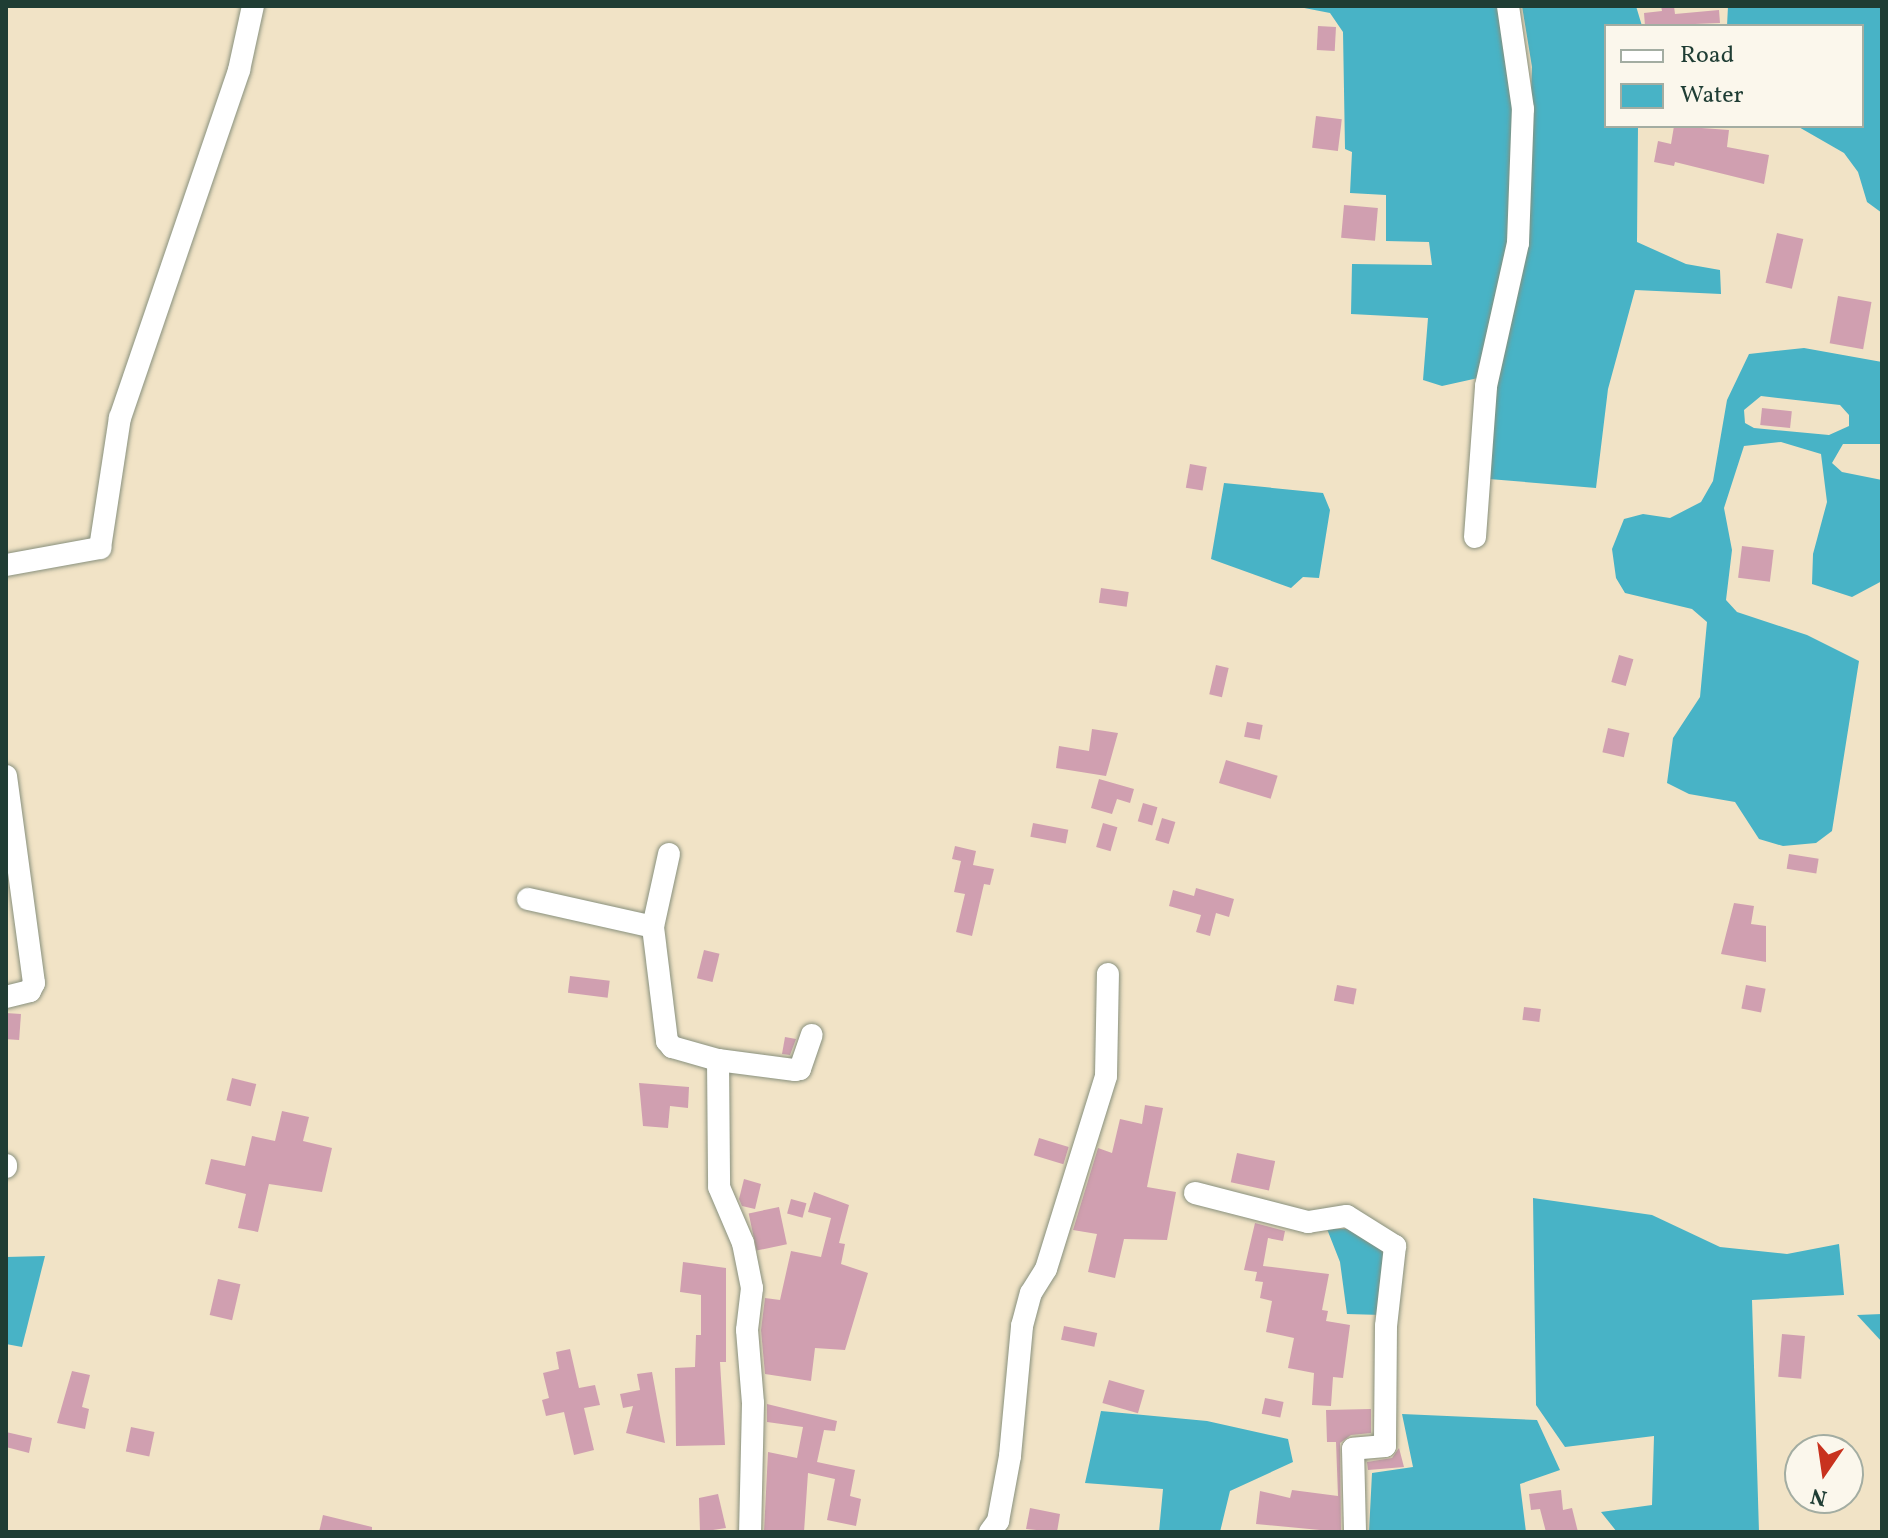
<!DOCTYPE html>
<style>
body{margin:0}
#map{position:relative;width:1888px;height:1538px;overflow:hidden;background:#f1e3c6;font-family:Vollkorn,serif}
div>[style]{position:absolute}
.water>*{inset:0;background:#48b3c6}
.building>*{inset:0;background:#d09fb0;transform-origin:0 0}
.roads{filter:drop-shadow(0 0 2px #88907d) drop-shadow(0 0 2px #88907d)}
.minor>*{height:22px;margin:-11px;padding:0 11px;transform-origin:11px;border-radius:11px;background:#fff}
span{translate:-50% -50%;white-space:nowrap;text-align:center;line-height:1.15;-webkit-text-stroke:7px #fbf7ec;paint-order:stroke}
.frame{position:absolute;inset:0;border:8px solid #1f3d34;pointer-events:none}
.legend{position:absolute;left:1604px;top:24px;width:260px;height:104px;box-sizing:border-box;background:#fbf7ec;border:2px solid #a3ada2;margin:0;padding:10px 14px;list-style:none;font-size:24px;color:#1f3d34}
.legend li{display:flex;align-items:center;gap:16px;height:40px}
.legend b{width:40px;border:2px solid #a3ada2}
.north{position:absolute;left:1784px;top:1434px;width:80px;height:80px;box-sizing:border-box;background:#fbf7ec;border:2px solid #a3ada2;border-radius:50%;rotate:193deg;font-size:22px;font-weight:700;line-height:32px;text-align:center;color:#1f3d34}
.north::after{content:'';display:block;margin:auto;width:28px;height:36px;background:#c8321e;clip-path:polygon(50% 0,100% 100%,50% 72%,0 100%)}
</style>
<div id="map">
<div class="water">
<div style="clip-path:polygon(1294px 6px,1499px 6px,1510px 56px,1514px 155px,1509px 236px,1478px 378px,1442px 386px,1423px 380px,1428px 318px,1351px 314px,1352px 264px,1432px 265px,1429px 242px,1386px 241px,1386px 195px,1350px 193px,1352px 152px,1345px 149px,1343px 32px,1330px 13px)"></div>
<div style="clip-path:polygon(1522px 6px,1636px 6px,1642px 26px,1606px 26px,1606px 126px,1638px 126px,1637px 242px,1686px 264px,1720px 270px,1721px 294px,1635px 290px,1608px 389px,1596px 488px,1489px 479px,1498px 374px,1526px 229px,1532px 67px)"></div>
<div style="clip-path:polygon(1728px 6px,1882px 6px,1882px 213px,1867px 202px,1858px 172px,1844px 153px,1797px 126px,1862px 126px,1862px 26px,1727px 26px)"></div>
<div style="clip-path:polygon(evenodd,1804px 348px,1882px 362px,1882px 444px,1843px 444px,1832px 463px,1842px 472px,1882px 480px,1882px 581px,1852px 597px,1812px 584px,1813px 554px,1827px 502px,1821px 454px,1781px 442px,1744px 446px,1724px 508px,1732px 550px,1726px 600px,1737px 612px,1807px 635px,1859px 661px,1832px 831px,1816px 843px,1783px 846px,1759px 839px,1735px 802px,1689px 794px,1667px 783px,1673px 738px,1700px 697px,1707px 622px,1692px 609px,1625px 593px,1616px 578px,1612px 549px,1624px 519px,1643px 514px,1670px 518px,1701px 502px,1713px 481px,1727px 400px,1749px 354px,1804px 348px,1761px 396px,1840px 405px,1849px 415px,1849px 426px,1829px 435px,1754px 428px,1745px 423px,1744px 410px,1761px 396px)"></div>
<div style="clip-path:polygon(1224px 483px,1323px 493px,1330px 510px,1319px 578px,1303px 577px,1291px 588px,1211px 559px)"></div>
<div style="clip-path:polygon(1533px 1198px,1652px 1215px,1720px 1247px,1787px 1254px,1839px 1244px,1844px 1295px,1752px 1300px,1759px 1532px,1617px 1532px,1601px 1512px,1652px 1505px,1654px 1436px,1565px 1447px,1536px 1405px)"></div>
<div style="clip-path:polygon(1327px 1229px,1354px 1229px,1388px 1248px,1382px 1315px,1347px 1314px,1340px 1262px)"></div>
<div style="clip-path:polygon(45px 1256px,22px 1347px,6px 1344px,6px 1257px)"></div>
<div style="clip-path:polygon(1882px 1314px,1882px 1342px,1857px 1315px)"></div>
<div style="clip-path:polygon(1101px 1411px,1207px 1421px,1288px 1439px,1293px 1462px,1230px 1491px,1220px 1532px,1159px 1532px,1163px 1489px,1085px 1483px)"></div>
<div style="clip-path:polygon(1402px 1414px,1537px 1420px,1560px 1470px,1520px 1484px,1526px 1532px,1369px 1532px,1372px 1473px,1413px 1467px)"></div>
</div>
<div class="building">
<div style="clip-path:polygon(1661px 6px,1674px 6px,1675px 14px,1719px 10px,1720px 23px,1645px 26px,1644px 13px,1662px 11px)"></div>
<div style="left:1318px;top:26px;width:18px;height:24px;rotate:3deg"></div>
<div style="left:1316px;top:116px;width:26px;height:32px;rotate:7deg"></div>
<div style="clip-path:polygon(1674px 126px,1729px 130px,1727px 147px,1769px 155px,1764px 184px,1675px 162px,1674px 166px,1654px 162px,1658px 141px,1671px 144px)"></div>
<div style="left:1344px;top:205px;width:34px;height:33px;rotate:5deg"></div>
<div style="left:1777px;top:233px;width:27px;height:51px;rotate:13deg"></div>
<div style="left:1838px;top:296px;width:34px;height:48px;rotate:10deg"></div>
<div style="left:1762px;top:408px;width:30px;height:17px;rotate:6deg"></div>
<div style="left:1190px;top:464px;width:17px;height:24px;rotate:10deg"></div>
<div style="left:1742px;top:546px;width:32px;height:32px;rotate:7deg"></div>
<div style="left:1101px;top:588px;width:28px;height:15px;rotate:8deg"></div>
<div style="left:1619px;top:655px;width:15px;height:28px;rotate:16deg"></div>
<div style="left:1216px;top:665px;width:13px;height:30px;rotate:13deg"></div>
<div style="left:1247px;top:722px;width:16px;height:15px;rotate:11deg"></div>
<div style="left:1608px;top:728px;width:22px;height:25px;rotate:13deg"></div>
<div style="clip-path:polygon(1092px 729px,1118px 733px,1106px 776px,1056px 768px,1059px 746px,1089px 751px)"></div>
<div style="left:1226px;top:760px;width:54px;height:24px;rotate:17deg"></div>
<div style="clip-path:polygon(1099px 779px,1134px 789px,1130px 803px,1117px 799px,1112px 814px,1091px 808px)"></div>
<div style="left:1143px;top:803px;width:15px;height:19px;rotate:16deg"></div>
<div style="left:1162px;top:818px;width:14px;height:23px;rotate:17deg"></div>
<div style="left:1033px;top:823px;width:36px;height:14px;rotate:11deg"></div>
<div style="left:1103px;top:823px;width:15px;height:25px;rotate:16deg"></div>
<div style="clip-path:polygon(955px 846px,976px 851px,973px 865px,994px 869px,990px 885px,984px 884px,972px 936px,956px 932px,965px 894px,954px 892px,961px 861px,952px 859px)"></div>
<div style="left:1789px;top:854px;width:30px;height:15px;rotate:9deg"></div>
<div style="clip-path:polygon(1196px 888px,1234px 899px,1229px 917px,1216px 913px,1210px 936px,1196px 932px,1201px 915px,1169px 906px,1173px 890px,1194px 896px)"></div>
<div style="clip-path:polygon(1734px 903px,1754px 906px,1751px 924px,1766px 926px,1766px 962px,1721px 954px)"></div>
<div style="left:704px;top:950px;width:16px;height:29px;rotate:14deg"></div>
<div style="left:570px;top:976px;width:40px;height:17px;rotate:7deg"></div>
<div style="left:1337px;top:985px;width:20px;height:16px;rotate:11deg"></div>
<div style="left:1746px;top:985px;width:20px;height:24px;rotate:11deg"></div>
<div style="left:1524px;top:1007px;width:17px;height:13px;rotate:7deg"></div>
<div style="left:6px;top:1013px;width:15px;height:26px;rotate:4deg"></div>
<div style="clip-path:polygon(785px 1037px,796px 1039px,790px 1055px,782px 1054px)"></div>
<div style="left:232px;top:1078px;width:25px;height:23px;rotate:14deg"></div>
<div style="clip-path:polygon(639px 1083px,689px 1087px,688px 1108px,670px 1106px,668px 1128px,643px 1126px)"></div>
<div style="clip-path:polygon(1145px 1105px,1163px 1108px,1147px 1187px,1176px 1192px,1167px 1240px,1124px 1239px,1115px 1278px,1088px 1272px,1097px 1234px,1073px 1230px,1098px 1148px,1112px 1153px,1120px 1119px,1142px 1124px)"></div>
<div style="clip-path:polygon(282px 1111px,309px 1117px,303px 1141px,332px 1148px,322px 1192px,269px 1184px,258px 1232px,238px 1228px,246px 1194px,205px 1184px,211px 1159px,245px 1166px,252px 1136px,275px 1141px)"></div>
<div style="left:1039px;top:1138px;width:31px;height:18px;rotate:17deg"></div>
<div style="left:1237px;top:1153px;width:39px;height:30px;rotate:12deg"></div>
<div style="clip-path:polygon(744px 1179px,761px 1184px,755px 1209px,742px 1206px,739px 1199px)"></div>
<div style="clip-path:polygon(814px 1192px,849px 1205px,839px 1243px,845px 1244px,841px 1264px,868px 1273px,845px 1350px,815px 1348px,811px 1381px,765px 1374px,761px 1330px,765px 1298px,780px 1300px,791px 1251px,821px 1257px,831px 1218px,808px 1212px)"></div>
<div style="left:791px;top:1199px;width:16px;height:15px;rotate:15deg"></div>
<div style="left:779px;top:1207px;width:38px;height:31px;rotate:78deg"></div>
<div style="clip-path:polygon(1255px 1223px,1285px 1231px,1283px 1241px,1268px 1238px,1263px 1266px,1329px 1274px,1322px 1310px,1328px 1311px,1326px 1321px,1350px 1325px,1343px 1378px,1333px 1377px,1331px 1406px,1312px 1405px,1314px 1373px,1288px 1368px,1294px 1338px,1266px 1332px,1272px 1301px,1260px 1298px,1263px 1282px,1255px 1281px,1257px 1272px,1244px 1270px)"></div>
<div style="clip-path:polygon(683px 1262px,726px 1268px,726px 1362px,720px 1362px,725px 1445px,676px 1446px,675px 1368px,695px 1367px,696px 1335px,701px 1335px,701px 1295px,680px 1292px)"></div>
<div style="left:218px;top:1279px;width:23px;height:37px;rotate:13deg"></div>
<div style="left:1064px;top:1326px;width:34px;height:14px;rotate:12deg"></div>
<div style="left:1782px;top:1334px;width:23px;height:43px;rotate:5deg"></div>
<div style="clip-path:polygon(570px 1349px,579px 1388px,595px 1385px,600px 1405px,584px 1408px,594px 1450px,574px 1455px,564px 1412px,546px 1416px,542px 1400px,549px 1398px,543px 1373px,559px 1369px,556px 1352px)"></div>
<div style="clip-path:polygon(72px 1371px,90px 1375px,82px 1407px,89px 1409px,85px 1429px,57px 1423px)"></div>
<div style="clip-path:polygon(652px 1372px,665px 1443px,626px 1433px,633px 1406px,623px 1408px,620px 1394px,640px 1390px,637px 1374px)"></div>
<div style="left:1109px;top:1380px;width:37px;height:24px;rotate:16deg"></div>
<div style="left:1265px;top:1398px;width:19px;height:16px;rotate:12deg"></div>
<div style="clip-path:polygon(767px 1404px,837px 1421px,835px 1431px,824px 1430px,817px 1462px,855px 1470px,850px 1496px,861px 1499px,856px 1526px,827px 1520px,835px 1479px,808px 1473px,804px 1532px,764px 1532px,768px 1452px,797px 1458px,803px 1427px,767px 1422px)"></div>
<div style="clip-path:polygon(1371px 1409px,1371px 1433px,1351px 1435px,1340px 1443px,1341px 1532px,1256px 1524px,1260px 1491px,1290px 1498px,1292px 1490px,1338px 1496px,1336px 1442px,1327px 1442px,1326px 1410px)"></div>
<div style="left:131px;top:1427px;width:24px;height:25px;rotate:12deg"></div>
<div style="clip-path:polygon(6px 1432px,32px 1438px,29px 1453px,6px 1447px)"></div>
<div style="clip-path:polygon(1399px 1448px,1404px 1467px,1368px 1470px,1367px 1462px,1392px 1458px)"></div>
<div style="clip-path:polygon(1561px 1490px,1563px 1510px,1572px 1508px,1578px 1532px,1546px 1532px,1540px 1509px,1531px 1510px,1529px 1494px)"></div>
<div style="clip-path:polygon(718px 1494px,726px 1528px,700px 1532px,699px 1498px)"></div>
<div style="clip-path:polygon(1030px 1508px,1060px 1514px,1057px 1532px,1026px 1529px)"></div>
<div style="clip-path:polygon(323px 1515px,372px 1527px,372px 1532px,319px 1532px)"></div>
</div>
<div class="roads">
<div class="minor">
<div style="left:1475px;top:537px;width:151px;rotate:-85.8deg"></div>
<div style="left:1486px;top:386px;width:147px;rotate:-77.4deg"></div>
<div style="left:1518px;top:243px;width:134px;rotate:-87.9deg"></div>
<div style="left:1523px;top:109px;width:104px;rotate:-98.3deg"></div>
<div style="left:6px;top:565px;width:96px;rotate:-10.3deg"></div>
<div style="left:100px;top:548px;width:132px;rotate:-81.3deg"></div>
<div style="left:120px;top:418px;width:368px;rotate:-71.1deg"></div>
<div style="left:239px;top:70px;width:66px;rotate:-77.7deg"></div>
<div style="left:6px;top:776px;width:209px;rotate:82.3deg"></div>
<div style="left:34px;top:983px;width:9px;rotate:117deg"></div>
<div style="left:30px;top:991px;width:25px;rotate:166deg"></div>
<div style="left:669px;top:854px;width:75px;rotate:102.4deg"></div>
<div style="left:653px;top:927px;width:115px;rotate:83deg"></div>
<div style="left:667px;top:1041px;width:8px;rotate:50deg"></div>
<div style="left:672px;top:1047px;width:48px;rotate:15.8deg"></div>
<div style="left:718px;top:1060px;width:78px;rotate:7.4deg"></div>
<div style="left:795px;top:1070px;width:5px;rotate:-11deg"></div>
<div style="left:800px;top:1069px;width:36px;rotate:-71deg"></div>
<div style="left:528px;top:899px;width:128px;rotate:12.6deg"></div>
<div style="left:718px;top:1060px;width:127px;rotate:89.5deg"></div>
<div style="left:719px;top:1187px;width:61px;rotate:66.8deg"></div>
<div style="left:743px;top:1243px;width:46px;rotate:78.7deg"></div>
<div style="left:752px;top:1288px;width:42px;rotate:96.8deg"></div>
<div style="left:747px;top:1330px;width:73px;rotate:85.3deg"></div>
<div style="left:753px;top:1403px;width:129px;rotate:91.3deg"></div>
<div style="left:6px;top:1165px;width:2px;rotate:90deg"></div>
<div style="left:1195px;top:1193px;width:117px;rotate:14.4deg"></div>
<div style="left:1308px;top:1222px;width:39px;rotate:-9deg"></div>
<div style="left:1347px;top:1216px;width:57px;rotate:32deg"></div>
<div style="left:1395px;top:1246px;width:81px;rotate:96.4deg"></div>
<div style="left:1386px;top:1326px;width:120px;rotate:90.5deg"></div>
<div style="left:1385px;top:1446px;width:32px;rotate:175deg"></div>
<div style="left:1353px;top:1449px;width:83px;rotate:88.6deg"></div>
<div style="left:990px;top:1532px;width:14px;rotate:-54deg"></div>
<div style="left:998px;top:1521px;width:66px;rotate:-79.5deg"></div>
<div style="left:1010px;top:1456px;width:131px;rotate:-84.7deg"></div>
<div style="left:1022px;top:1326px;width:34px;rotate:-75deg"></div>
<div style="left:1031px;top:1293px;width:28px;rotate:-58deg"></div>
<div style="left:1046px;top:1269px;width:202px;rotate:-72.7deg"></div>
<div style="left:1106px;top:1076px;width:102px;rotate:-88.9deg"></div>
</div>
</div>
<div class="frame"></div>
<ul class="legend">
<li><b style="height:10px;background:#fff"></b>Road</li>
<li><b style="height:22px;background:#48b3c6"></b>Water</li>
</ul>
<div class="north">N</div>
</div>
